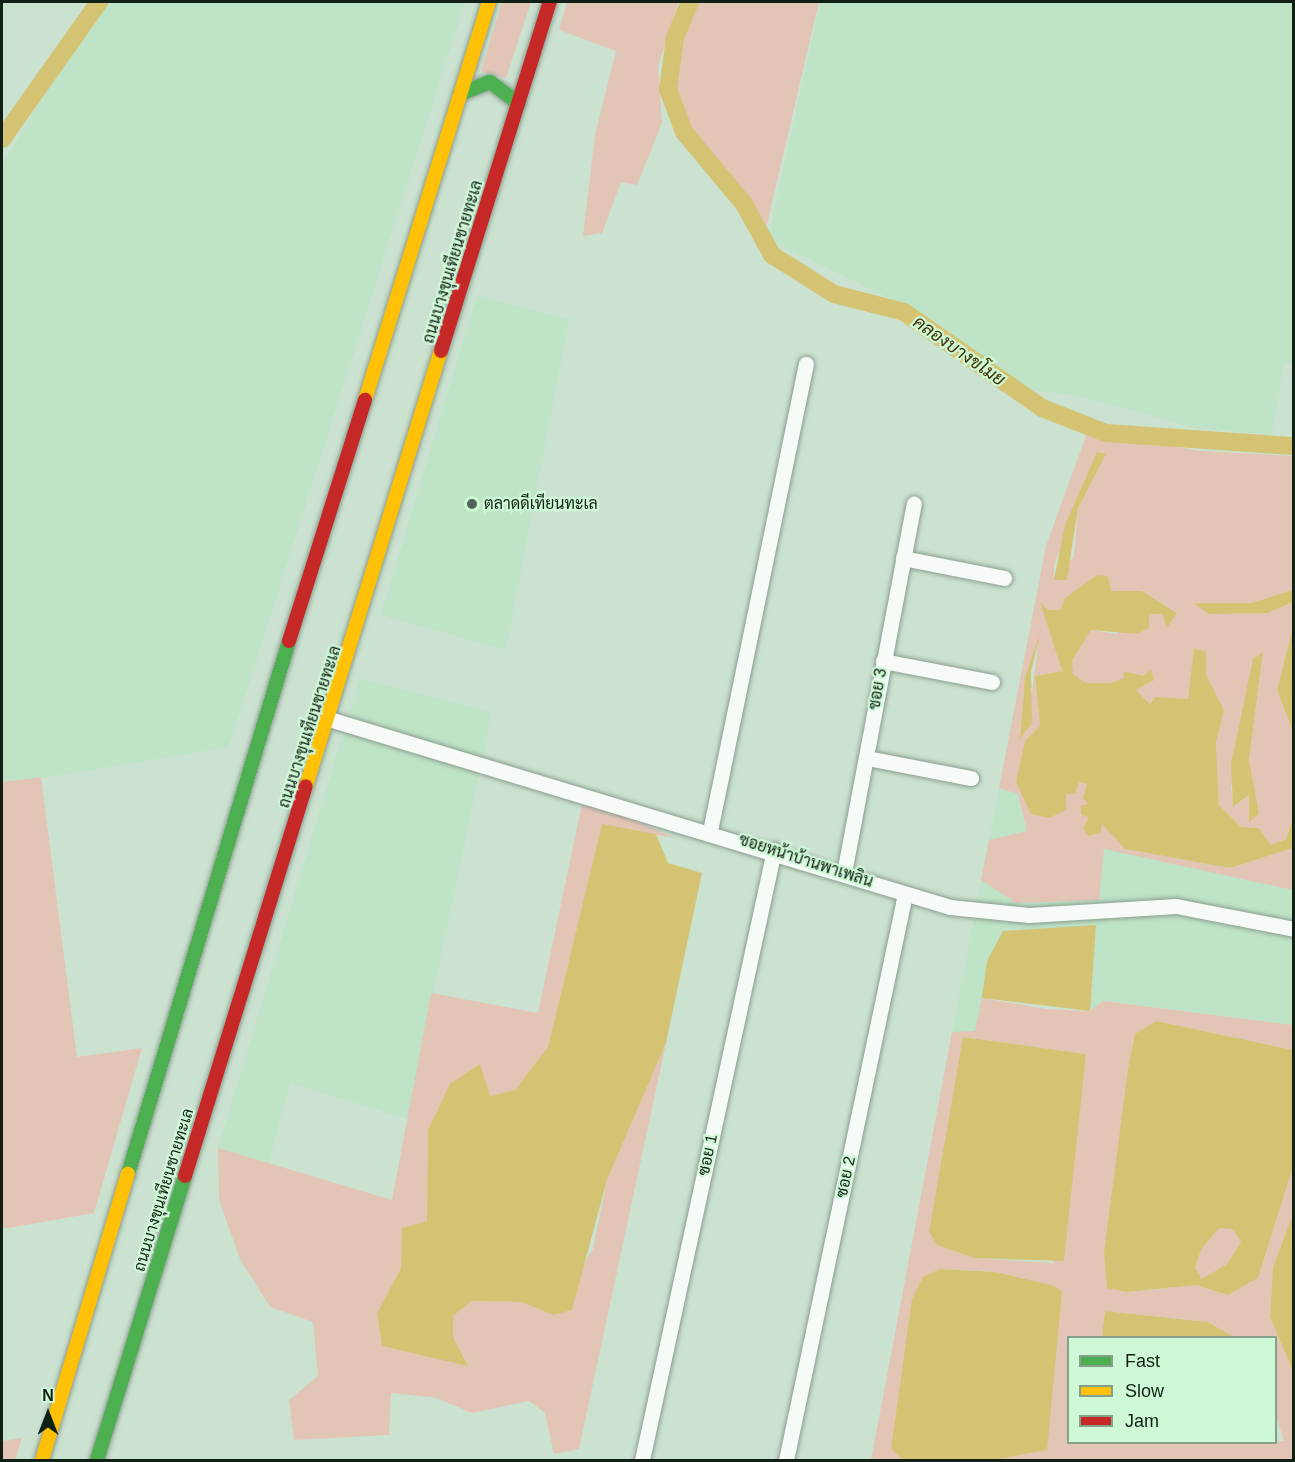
<!DOCTYPE html>
<meta charset="utf-8">
<style>
body{margin:0}
#map{position:relative;width:1295px;height:1462px;overflow:hidden;background:#cbe2d0;font-family:Arial,Sarabun,sans-serif}
div>[style]{position:absolute}
.built>*{inset:0;background:#bee3c6}
.green>*{inset:0;background:#e3c5b6}
.water>*{inset:0;background:#d5c374}
.canal>*{height:18px;margin:-9px;padding:0 9px;transform-origin:9px;border-radius:9px;background:#d5c374}
.roads{filter:drop-shadow(0 0 2px #8b9d8f) drop-shadow(0 0 2px #8b9d8f)}
.street>*{height:15px;margin:-7.5px;padding:0 7.5px;transform-origin:7.5px;border-radius:7.5px;background:#f7fbf8}
.fast>*{height:14px;margin:-7px;padding:0 7px;transform-origin:7px;border-radius:7px;background:#4caf50}
.slow>*{height:14px;margin:-7px;padding:0 7px;transform-origin:7px;border-radius:7px;background:#ffc107}
.jam>*{height:14px;margin:-7px;padding:0 7px;transform-origin:7px;border-radius:7px;background:#c62828}
.dots>*{width:16px;height:16px;translate:-50% -50%;box-sizing:border-box;border:3px solid #cff8d7;border-radius:50%}
span{translate:-50% -50%;white-space:nowrap;text-align:center;line-height:1.15;-webkit-text-stroke:4.5px #cff8d7;paint-order:stroke}
.street-label{font-size:16px;color:#112014}
.poi-label{font-size:16px;color:#112014}
.left{translate:0 -50%;text-align:left}
.water-label{font-size:18px;color:#413304;font-style:italic}
.frame{position:absolute;inset:0;border:3px solid #112014;pointer-events:none}
.legend{position:absolute;left:1067px;top:1336px;width:210px;height:108px;box-sizing:border-box;background:#cff8d7;border:2px solid #83a289;margin:0;padding:8px 10px;list-style:none;font-size:18px;color:#112014}
.legend li{display:flex;align-items:center;gap:12px;height:30px}
.legend b{width:30px;border:2px solid #83a289}
.north{position:absolute;left:18px;top:1384px;width:60px;height:60px;-webkit-text-stroke:4px #cff8d7;paint-order:stroke;rotate:0deg;font-size:16px;font-weight:700;line-height:24px;text-align:center;color:#112014}
.north::after{content:'';display:block;margin:auto;width:21px;height:27px;background:#112014;clip-path:polygon(50% 0,100% 100%,50% 72%,0 100%)}
</style>
<div id="map">
<div class="built">
<div style="clip-path:polygon(99px 2px,465px 2px,229px 747px,2px 785px,2px 165px)"></div>
<div style="clip-path:polygon(820px 2px,1293px 2px,1293px 363px,1284px 361px,1272px 435px,1196px 428px,1080px 396px,1024px 389px,930px 318px,768px 239px)"></div>
<div style="clip-path:polygon(477px 295px,569px 320px,506px 650px,381px 615px)"></div>
<div style="clip-path:polygon(360px 678px,492px 713px,407px 1119px,290px 1083px,269px 1164px,218px 1148px)"></div>
<div style="clip-path:polygon(999px 788px,1018px 794px,1022px 818px,1103px 848px,1293px 890px,1293px 1025px,1103px 1001px,1090px 1011px,1096px 925px,982px 998px,975px 1031px,952px 1032px)"></div>
</div>
<div class="green">
<div style="clip-path:polygon(502px 2px,531px 2px,506px 78px,481px 71px)"></div>
<div style="clip-path:polygon(567px 2px,679px 2px,658px 66px,662px 123px,637px 185px,621px 182px,602px 233px,583px 236px,595px 135px,616px 51px,559px 30px)"></div>
<div style="clip-path:polygon(698px 2px,819px 2px,766px 228px,691px 128px,674px 90px,680px 45px)"></div>
<div style="clip-path:polygon(evenodd,1087px 433px,1202px 451px,1293px 456px,1293px 590px,1251px 603px,1195px 603px,1268px 613px,1293px 602px,1293px 627px,1277px 690px,1293px 732px,1293px 818px,1286px 839px,1271px 845px,1259px 828px,1241px 827px,1219px 805px,1216px 743px,1224px 710px,1206px 674px,1192px 674px,1188px 699px,1155px 697px,1150px 704px,1135px 690px,1143px 677px,1124px 671px,1124px 678px,1111px 683px,1086px 683px,1073px 674px,1072px 661px,1091px 630px,1117px 634px,1148px 614px,1162px 614px,1167px 628px,1170px 608px,1142px 591px,1111px 591px,1108px 576px,1065px 598px,1060px 610px,1048px 610px,1041px 603px,1062px 671px,1035px 676px,1040px 727px,1025px 742px,1066px 794px,1079px 782px,1087px 784px,1089px 804px,1081px 815px,1090px 817px,1088px 836px,1100px 833px,1102px 824px,1125px 849px,1230px 868px,1293px 848px,1293px 890px,1104px 849px,1099px 900px,1016px 903px,981px 880px,989px 840px,1027px 831px,1018px 794px,999px 788px,1046px 546px,1087px 433px,1098px 452px,1106px 454px,1078px 508px,1074px 556px,1054px 580px,1054px 565px,1098px 452px,1087px 433px,1038px 644px,1032px 692px,1020px 738px,1025px 677px,1038px 644px,1087px 433px,1263px 653px,1249px 760px,1250px 821px,1249px 795px,1234px 807px,1231px 788px,1263px 653px)"></div>
<div style="clip-path:polygon(41px 777px,77px 1057px,142px 1048px,94px 1213px,2px 1229px,2px 782px)"></div>
<div style="clip-path:polygon(582px 804px,611px 809px,675px 838px,602px 825px,548px 1047px,516px 1090px,490px 1096px,428px 1130px,427px 1221px,402px 1228px,401px 1268px,377px 1313px,468px 1365px,453px 1337px,453px 1316px,472px 1301px,521px 1302px,553px 1315px,593px 1249px,607px 1180px,666px 1043px,579px 1449px,554px 1454px,545px 1413px,529px 1401px,472px 1413px,437px 1398px,391px 1393px,389px 1435px,294px 1440px,289px 1400px,318px 1376px,313px 1322px,270px 1307px,240px 1259px,219px 1200px,218px 1148px,392px 1200px,431px 993px,538px 1013px)"></div>
<div style="clip-path:polygon(evenodd,982px 998px,1047px 1009px,1090px 1011px,1103px 1001px,1293px 1025px,1293px 1050px,1156px 1021px,1127px 1292px,1196px 1285px,1228px 1295px,1258px 1278px,1293px 1167px,1293px 1214px,1273px 1267px,1270px 1317px,1293px 1372px,1293px 1460px,994px 1460px,1047px 1450px,1055px 1286px,996px 1272px,940px 1269px,891px 1448px,903px 1460px,871px 1460px,952px 1032px,975px 1031px,982px 998px,964px 1037px,1086px 1054px,1053px 1263px,974px 1258px,937px 1245px,929px 1232px,964px 1037px,982px 998px,1105px 1311px,1208px 1322px,1234px 1337px,1276px 1338px,1276px 1416px,1284px 1441px,1068px 1442px,1068px 1338px,1102px 1337px,1105px 1311px)"></div>
<div style="clip-path:polygon(1219px 1228px,1233px 1229px,1241px 1242px,1227px 1264px,1202px 1280px,1195px 1268px,1201px 1250px)"></div>
<div style="clip-path:polygon(22px 1438px,15px 1460px,2px 1460px,2px 1441px)"></div>
</div>
<div class="water">
<div style="clip-path:polygon(1097px 452px,1106px 454px,1078px 508px,1067px 580px,1054px 580px,1065px 525px)"></div>
<div style="clip-path:polygon(1097px 575px,1108px 576px,1111px 591px,1142px 591px,1177px 613px,1167px 628px,1162px 614px,1149px 614px,1149px 628px,1137px 634px,1091px 630px,1072px 661px,1073px 674px,1086px 683px,1111px 683px,1124px 678px,1123px 671px,1143px 676px,1151px 670px,1154px 680px,1136px 690px,1150px 704px,1155px 697px,1188px 699px,1194px 649px,1206px 651px,1206px 674px,1224px 710px,1216px 743px,1219px 805px,1241px 827px,1259px 828px,1271px 845px,1286px 839px,1293px 818px,1293px 848px,1230px 868px,1125px 849px,1102px 824px,1101px 833px,1088px 836px,1083px 828px,1089px 817px,1081px 815px,1081px 806px,1088px 804px,1083px 798px,1087px 784px,1079px 782px,1075px 794px,1066px 794px,1066px 810px,1049px 818px,1031px 814px,1016px 782px,1025px 741px,1040px 726px,1035px 676px,1062px 671px,1040px 602px,1048px 610px,1060px 610px,1065px 598px)"></div>
<div style="clip-path:polygon(1293px 590px,1293px 602px,1268px 613px,1208px 614px,1194px 603px,1251px 603px)"></div>
<div style="clip-path:polygon(1293px 627px,1294px 732px,1293px 732px,1277px 690px)"></div>
<div style="clip-path:polygon(1040px 634px,1031px 672px,1032px 723px,1020px 739px,1025px 677px)"></div>
<div style="clip-path:polygon(1263px 652px,1249px 760px,1259px 814px,1249px 822px,1249px 795px,1233px 807px,1231px 764px,1253px 659px)"></div>
<div style="clip-path:polygon(602px 824px,656px 834px,668px 863px,702px 873px,666px 1043px,607px 1180px,572px 1310px,553px 1315px,521px 1302px,472px 1301px,453px 1316px,453px 1337px,468px 1366px,382px 1346px,377px 1313px,401px 1268px,402px 1228px,427px 1221px,428px 1130px,450px 1084px,480px 1064px,490px 1096px,515px 1090px,548px 1047px)"></div>
<div style="clip-path:polygon(1096px 925px,1090px 1011px,982px 998px,987px 961px,1003px 931px)"></div>
<div style="clip-path:polygon(evenodd,1156px 1021px,1293px 1050px,1293px 1167px,1258px 1278px,1228px 1295px,1196px 1285px,1127px 1292px,1107px 1288px,1104px 1252px,1128px 1069px,1135px 1034px,1156px 1021px,1219px 1228px,1233px 1229px,1241px 1242px,1227px 1264px,1202px 1279px,1195px 1268px,1201px 1250px,1219px 1228px)"></div>
<div style="clip-path:polygon(963px 1037px,1086px 1054px,1064px 1261px,974px 1258px,937px 1245px,929px 1232px)"></div>
<div style="clip-path:polygon(1293px 1214px,1293px 1372px,1270px 1317px,1273px 1267px)"></div>
<div style="clip-path:polygon(940px 1269px,996px 1272px,1055px 1286px,1062px 1292px,1047px 1450px,994px 1460px,903px 1460px,891px 1449px,912px 1299px,923px 1277px)"></div>
<div style="clip-path:polygon(1105px 1311px,1208px 1322px,1234px 1337px,1102px 1337px)"></div>
</div>
<div class="canal">
<div style="left:690px;top:2px;width:39px;rotate:113deg"></div>
<div style="left:675px;top:38px;width:51px;rotate:97.8deg"></div>
<div style="left:668px;top:89px;width:46px;rotate:69.6deg"></div>
<div style="left:684px;top:132px;width:94px;rotate:50.2deg"></div>
<div style="left:744px;top:204px;width:58px;rotate:61.2deg"></div>
<div style="left:772px;top:255px;width:73px;rotate:32.2deg"></div>
<div style="left:834px;top:294px;width:72px;rotate:14.4deg"></div>
<div style="left:904px;top:312px;width:168px;rotate:34.8deg"></div>
<div style="left:1042px;top:408px;width:69px;rotate:21.3deg"></div>
<div style="left:1106px;top:433px;width:188px;rotate:4deg"></div>
<div style="left:2px;top:139px;width:168px;rotate:-54.7deg"></div>
</div>
<div class="roads">
<div class="street">
<div style="left:903px;top:558px;width:103px;rotate:11.2deg"></div>
<div style="left:883px;top:661px;width:111px;rotate:10.9deg"></div>
<div style="left:329px;top:719px;width:649px;rotate:16.84deg"></div>
<div style="left:950px;top:907px;width:79px;rotate:5.8deg"></div>
<div style="left:1029px;top:915px;width:147px;rotate:-3.5deg"></div>
<div style="left:1176px;top:906px;width:120px;rotate:11deg"></div>
<div style="left:867px;top:758px;width:106px;rotate:10.9deg"></div>
<div style="left:710px;top:831px;width:477px;rotate:-78.4deg"></div>
<div style="left:844px;top:873px;width:376px;rotate:-79.3deg"></div>
<div style="left:642px;top:1460px;width:624px;rotate:-77.79deg"></div>
<div style="left:786px;top:1460px;width:578px;rotate:-78.13deg"></div>
</div>
<div class="fast">
<div style="left:460px;top:94px;width:32px;rotate:-22deg"></div>
<div style="left:490px;top:82px;width:36px;rotate:37deg"></div>
<div style="left:128px;top:1174px;width:557px;rotate:-73.19deg"></div>
<div style="left:97px;top:1460px;width:297px;rotate:-72.8deg"></div>
</div>
<div class="slow">
<div style="left:365px;top:400px;width:417px;rotate:-72.7deg"></div>
<div style="left:306px;top:786px;width:455px;rotate:-72.8deg"></div>
<div style="left:42px;top:1460px;width:299px;rotate:-73.3deg"></div>
</div>
<div class="jam">
<div style="left:441px;top:351px;width:366px;rotate:-72.7deg"></div>
<div style="left:289px;top:641px;width:253px;rotate:-72.5deg"></div>
<div style="left:185px;top:1176px;width:408px;rotate:-72.8deg"></div>
</div>
</div>
<div class="dots">
<div style="left:472px;top:504px;background:#526456"></div>
</div>
<div class="street-label">
<span style="left:453px;top:262px;rotate:-73deg">ถนนบางขุนเทียนชายทะเล</span>
<span style="left:878px;top:689px;rotate:-80deg">ซอย 3</span>
<span style="left:310px;top:727px;rotate:-72deg">ถนนบางขุนเทียนชายทะเล</span>
<span style="left:806px;top:861px;rotate:18deg">ซอยหน้าบ้านพาเพลิน</span>
<span style="left:708px;top:1155px;rotate:-78deg">ซอย 1</span>
<span style="left:846px;top:1177px;rotate:-78deg">ซอย 2</span>
<span style="left:164px;top:1190px;rotate:-73deg">ถนนบางขุนเทียนชายทะเล</span>
</div>
<div class="poi-label">
<span class="left" style="left:484px;top:504px">ตลาดดีเทียนทะเล</span>
</div>
<div class="water-label">
<span style="left:959px;top:351px;rotate:35deg">คลองบางขโมย</span>
</div>
<div class="frame"></div>
<ul class="legend">
<li><b style="height:8px;background:#4caf50"></b>Fast</li>
<li><b style="height:8px;background:#ffc107"></b>Slow</li>
<li><b style="height:8px;background:#c62828"></b>Jam</li>
</ul>
<div class="north">N</div>
</div>
